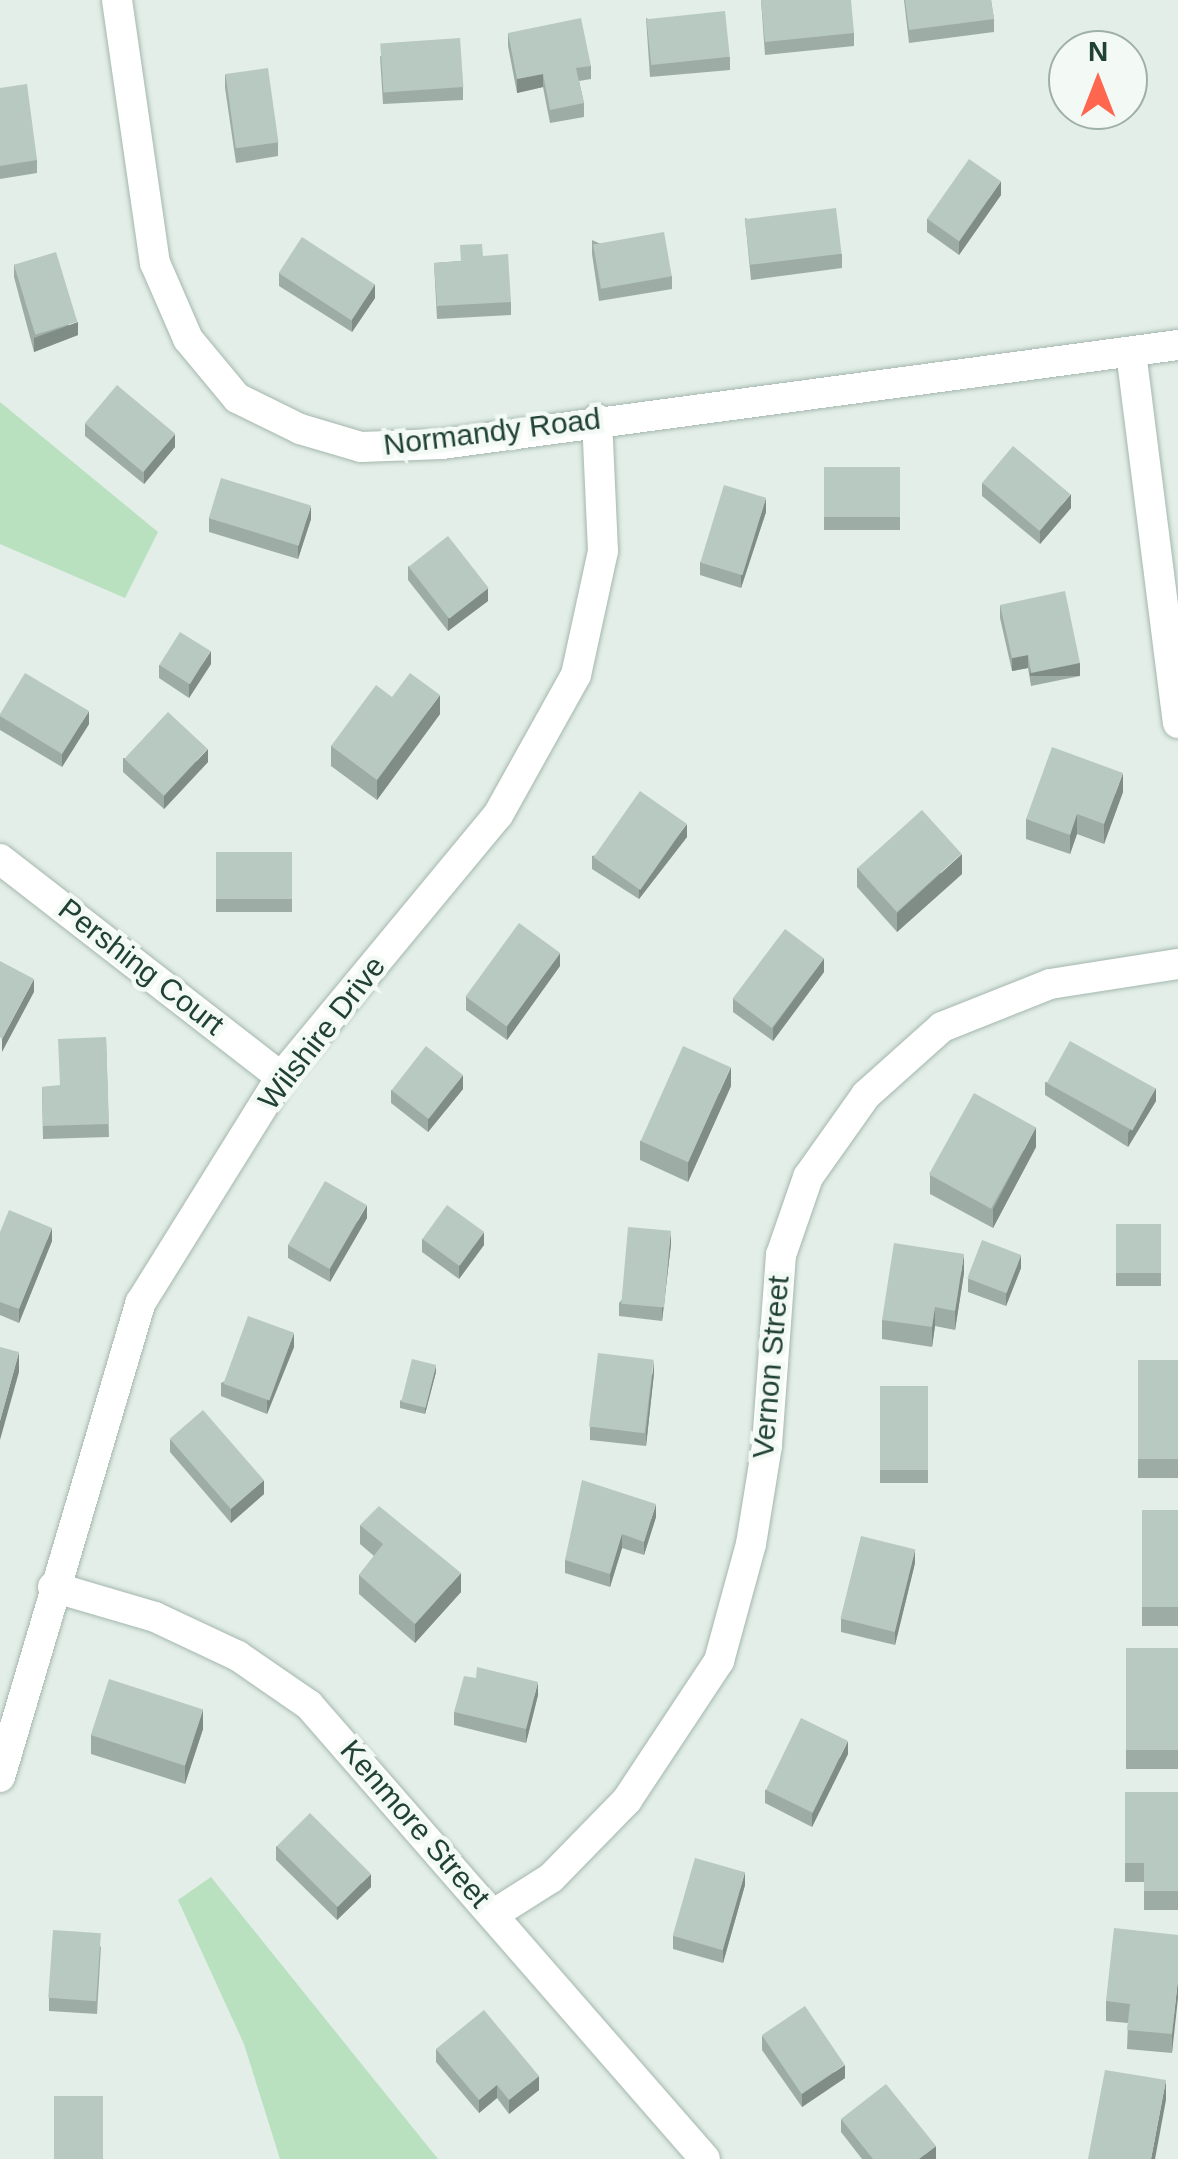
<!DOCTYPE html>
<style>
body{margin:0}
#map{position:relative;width:1178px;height:2159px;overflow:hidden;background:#e2eee7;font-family:Arial,sans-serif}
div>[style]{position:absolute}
.green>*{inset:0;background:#b9e1bf}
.roads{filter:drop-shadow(0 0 2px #a4b7ae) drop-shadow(0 0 2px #a4b7ae)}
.minor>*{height:30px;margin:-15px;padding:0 15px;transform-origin:15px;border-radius:15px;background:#fff}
.wall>*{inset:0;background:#9dada5;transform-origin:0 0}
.shaded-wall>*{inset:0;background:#808d86;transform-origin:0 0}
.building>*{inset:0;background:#b7c9c0;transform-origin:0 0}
span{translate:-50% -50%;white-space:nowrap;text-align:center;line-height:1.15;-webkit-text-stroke:9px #f3faf6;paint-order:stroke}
.street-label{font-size:30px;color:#204134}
.north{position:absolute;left:1048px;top:30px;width:100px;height:100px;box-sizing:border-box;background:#f3faf6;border:2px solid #9fb0a8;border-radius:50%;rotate:0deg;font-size:28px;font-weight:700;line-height:40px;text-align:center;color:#204134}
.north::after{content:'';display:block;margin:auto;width:35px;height:45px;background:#ff664f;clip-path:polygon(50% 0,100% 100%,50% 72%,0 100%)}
</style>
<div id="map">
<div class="green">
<div style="clip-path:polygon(0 402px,158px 532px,125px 598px,0 544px)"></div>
<div style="clip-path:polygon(211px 1877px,438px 2159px,280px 2159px,244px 2044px,178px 1900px)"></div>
</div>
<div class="roads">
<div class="minor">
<div style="left:117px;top:0;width:266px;rotate:81.8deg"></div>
<div style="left:155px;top:263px;width:83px;rotate:66.5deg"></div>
<div style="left:188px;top:339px;width:77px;rotate:50.3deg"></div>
<div style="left:237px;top:398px;width:70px;rotate:26.2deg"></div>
<div style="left:300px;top:429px;width:64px;rotate:16.4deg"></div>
<div style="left:361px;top:447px;width:81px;rotate:-2.1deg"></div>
<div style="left:442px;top:444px;width:743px;rotate:-7.66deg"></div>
<div style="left:1131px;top:352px;width:374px;rotate:82.8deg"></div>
<div style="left:0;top:859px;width:356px;rotate:37.8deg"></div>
<div style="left:53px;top:1587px;width:106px;rotate:16.4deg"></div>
<div style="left:155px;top:1617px;width:92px;rotate:25.2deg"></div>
<div style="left:238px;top:1656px;width:86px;rotate:34.6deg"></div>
<div style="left:309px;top:1705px;width:602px;rotate:48.9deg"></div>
<div style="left:0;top:1777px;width:495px;rotate:-73.5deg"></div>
<div style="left:141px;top:1302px;width:265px;rotate:-58.1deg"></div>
<div style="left:281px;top:1077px;width:340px;rotate:-50.4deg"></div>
<div style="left:498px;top:815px;width:160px;rotate:-60.9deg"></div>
<div style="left:576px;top:675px;width:127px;rotate:-77.7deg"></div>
<div style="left:603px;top:551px;width:132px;rotate:-92.6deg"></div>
<div style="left:494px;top:1914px;width:67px;rotate:-32.3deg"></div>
<div style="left:551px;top:1878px;width:109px;rotate:-45.7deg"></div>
<div style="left:627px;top:1800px;width:167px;rotate:-56.5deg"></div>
<div style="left:719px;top:1661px;width:121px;rotate:-74.7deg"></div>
<div style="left:751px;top:1544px;width:100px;rotate:-80.8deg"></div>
<div style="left:767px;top:1445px;width:191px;rotate:-85.8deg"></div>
<div style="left:781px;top:1255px;width:83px;rotate:-70.9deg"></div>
<div style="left:808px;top:1177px;width:100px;rotate:-54.7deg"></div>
<div style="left:866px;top:1095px;width:102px;rotate:-41.8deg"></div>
<div style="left:942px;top:1027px;width:116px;rotate:-21.7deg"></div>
<div style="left:1050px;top:984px;width:130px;rotate:-8.9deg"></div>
</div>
</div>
<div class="wall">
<div style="clip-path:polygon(761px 0,854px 33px,854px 46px,765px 55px)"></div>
<div style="clip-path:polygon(904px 0,991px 0,994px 19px,994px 32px,909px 43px)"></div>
<div style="clip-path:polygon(646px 18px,730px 57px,730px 70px,650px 77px)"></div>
<div style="clip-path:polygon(508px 33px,591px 66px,591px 79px,579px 81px,584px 103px,584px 117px,550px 123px,543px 87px,517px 93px,508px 46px)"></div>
<div style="clip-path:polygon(380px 56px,463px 87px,463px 100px,383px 104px)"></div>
<div style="clip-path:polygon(225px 74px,278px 142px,278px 156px,236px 163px,225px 88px)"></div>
<div style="clip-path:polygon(0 88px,37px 160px,37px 173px,0 179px)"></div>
<div style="clip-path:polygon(1001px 195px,959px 255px,927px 232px,927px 219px)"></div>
<div style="clip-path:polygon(745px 218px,842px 254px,842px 268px,751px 280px)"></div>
<div style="clip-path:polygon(592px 240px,672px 276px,672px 289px,599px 301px,592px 254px)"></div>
<div style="clip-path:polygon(483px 256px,511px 302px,511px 315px,437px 319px,434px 263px,460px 261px)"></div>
<div style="clip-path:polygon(14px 264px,78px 335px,34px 352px,14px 277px)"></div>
<div style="clip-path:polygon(279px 273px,375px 298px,352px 332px,279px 286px)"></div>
<div style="clip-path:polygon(85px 423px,175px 447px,144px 484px,85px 436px)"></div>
<div style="left:824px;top:467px;width:76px;height:63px"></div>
<div style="clip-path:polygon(982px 483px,1071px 508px,1040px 544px,982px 496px)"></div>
<div style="clip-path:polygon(766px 512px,741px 588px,700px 575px,700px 562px)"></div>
<div style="clip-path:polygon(209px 518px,311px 519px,298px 559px,209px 532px)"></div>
<div style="clip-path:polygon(408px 566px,488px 601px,448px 631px,408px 580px)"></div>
<div style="clip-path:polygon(1000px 605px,1080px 676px,1031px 686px,1028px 668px,1012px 671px,1000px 618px)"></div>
<div style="clip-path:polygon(211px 664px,189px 698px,159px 678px,159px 665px)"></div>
<div style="clip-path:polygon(392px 697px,440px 714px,377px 800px,331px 766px,331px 746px)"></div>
<div style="clip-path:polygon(0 714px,89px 724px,62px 767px,0 730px)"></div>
<div style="clip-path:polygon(123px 758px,208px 762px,164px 809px,123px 772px)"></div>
<div style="clip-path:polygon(1123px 792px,1104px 844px,1077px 834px,1070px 854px,1026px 839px,1026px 819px)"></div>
<div style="clip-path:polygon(687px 837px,639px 899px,592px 869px,592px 856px)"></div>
<div style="left:216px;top:852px;width:76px;height:60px"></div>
<div style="clip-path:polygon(857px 868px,962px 874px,897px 932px,857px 887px)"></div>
<div style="clip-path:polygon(560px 966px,507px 1040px,466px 1010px,466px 997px)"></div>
<div style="clip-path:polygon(824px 972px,773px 1041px,733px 1012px,733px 999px)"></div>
<div style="clip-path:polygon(106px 1037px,109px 1137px,43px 1139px,42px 1087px,60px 1086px)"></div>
<div style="clip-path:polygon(1045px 1082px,1156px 1101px,1128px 1147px,1045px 1095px)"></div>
<div style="clip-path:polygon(731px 1086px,688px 1182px,640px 1160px,640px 1141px)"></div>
<div style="clip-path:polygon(463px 1089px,428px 1132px,391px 1103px,391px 1090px)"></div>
<div style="clip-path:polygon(1036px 1147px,993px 1228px,930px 1194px,930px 1175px)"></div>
<div style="clip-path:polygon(367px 1218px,330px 1282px,288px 1258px,288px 1245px)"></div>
<div style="left:1116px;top:1224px;width:45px;height:62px"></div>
<div style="clip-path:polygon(0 1232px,52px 1241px,19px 1323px,0 1315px)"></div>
<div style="clip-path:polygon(422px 1239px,484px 1245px,459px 1279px,422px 1252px)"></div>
<div style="clip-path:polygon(671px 1244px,662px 1321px,619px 1316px,619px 1303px)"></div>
<div style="clip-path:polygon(1021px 1268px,1006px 1306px,968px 1292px,968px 1279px)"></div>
<div style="clip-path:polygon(964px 1273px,955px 1330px,935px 1326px,932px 1347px,882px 1339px,882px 1320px)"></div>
<div style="clip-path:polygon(294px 1347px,267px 1414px,221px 1396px,221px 1383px)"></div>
<div style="left:1138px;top:1360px;width:40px;height:118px"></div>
<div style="clip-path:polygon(436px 1372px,425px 1414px,400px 1408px,400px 1401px)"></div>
<div style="clip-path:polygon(654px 1373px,646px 1446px,590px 1440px,590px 1427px)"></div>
<div style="left:880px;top:1386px;width:48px;height:97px"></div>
<div style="clip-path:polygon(170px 1439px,264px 1494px,231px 1523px,170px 1452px)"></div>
<div style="left:1142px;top:1510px;width:36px;height:116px"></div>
<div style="clip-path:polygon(656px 1517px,644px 1555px,622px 1548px,610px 1587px,565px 1573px,565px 1560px)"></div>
<div style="clip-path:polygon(360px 1525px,461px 1592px,415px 1643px,359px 1594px,359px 1575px,374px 1556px,360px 1544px)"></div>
<div style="clip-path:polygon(915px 1563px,895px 1645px,841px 1632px,841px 1619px)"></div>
<div style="left:1126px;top:1648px;width:52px;height:121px"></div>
<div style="clip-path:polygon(538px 1695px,526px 1743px,454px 1725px,454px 1712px)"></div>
<div style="clip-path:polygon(203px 1729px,185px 1784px,91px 1754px,91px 1735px)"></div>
<div style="clip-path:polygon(848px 1754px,812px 1827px,765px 1803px,765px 1790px)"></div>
<div style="clip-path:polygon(1125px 1792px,1178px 1792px,1178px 1910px,1144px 1910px,1144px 1882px,1125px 1882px)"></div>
<div style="clip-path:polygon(276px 1846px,371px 1887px,337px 1920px,276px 1860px)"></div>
<div style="clip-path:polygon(745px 1885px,723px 1963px,673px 1949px,673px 1936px)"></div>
<div style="clip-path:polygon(1178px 1935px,1172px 2053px,1127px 2049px,1128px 2023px,1106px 2021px,1106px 2001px)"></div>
<div style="clip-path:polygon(101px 1946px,97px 2014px,49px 2011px,49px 1998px)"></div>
<div style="clip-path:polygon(762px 2036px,845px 2078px,802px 2107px,762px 2050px)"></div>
<div style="clip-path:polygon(436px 2049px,539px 2090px,509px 2114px,497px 2098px,479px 2113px,436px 2062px)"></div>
<div style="clip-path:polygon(841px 2119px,936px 2159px,862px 2159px,841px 2132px)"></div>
</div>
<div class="shaded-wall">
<div style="clip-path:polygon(543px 74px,543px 87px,517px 93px,517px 79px)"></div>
<div style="clip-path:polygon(1001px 181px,1001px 195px,959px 255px,959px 242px)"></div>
<div style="clip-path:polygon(375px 284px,375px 298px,352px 332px,352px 319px)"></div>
<div style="clip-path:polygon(78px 322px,78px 335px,34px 352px,34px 338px)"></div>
<div style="clip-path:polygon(175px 434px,175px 447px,144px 484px,144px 471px)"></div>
<div style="clip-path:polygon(1071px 494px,1071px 508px,1040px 544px,1040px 531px)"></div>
<div style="clip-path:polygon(766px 498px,766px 512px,741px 588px,741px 575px)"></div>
<div style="clip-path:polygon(311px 506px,311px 519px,298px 559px,298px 546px)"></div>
<div style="clip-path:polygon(488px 588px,488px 601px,448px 631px,448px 618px)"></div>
<div style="clip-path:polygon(211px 651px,211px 664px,189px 698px,189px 684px)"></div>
<div style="clip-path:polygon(1028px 655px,1028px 668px,1012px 671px,1012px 658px)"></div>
<div style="left:1080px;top:663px;width:13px;height:50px;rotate:90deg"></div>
<div style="clip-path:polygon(440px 695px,440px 714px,377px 800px,377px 780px)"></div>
<div style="clip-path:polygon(89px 711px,89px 724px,62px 767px,62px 754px)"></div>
<div style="clip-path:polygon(208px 749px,208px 762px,164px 809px,164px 796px)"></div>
<div style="clip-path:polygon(1123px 773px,1123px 792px,1104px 844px,1104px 824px)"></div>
<div style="clip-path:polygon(1077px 814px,1077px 834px,1070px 854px,1070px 835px)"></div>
<div style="clip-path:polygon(687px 824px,687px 837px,639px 899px,639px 886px)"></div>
<div style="clip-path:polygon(962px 854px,962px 874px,897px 932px,897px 913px)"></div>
<div style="clip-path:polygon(560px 953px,560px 966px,507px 1040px,507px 1026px)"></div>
<div style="clip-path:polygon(824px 958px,824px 972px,773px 1041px,773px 1028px)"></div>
<div style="clip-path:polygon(34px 979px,34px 992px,2px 1052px,2px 1039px)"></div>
<div style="clip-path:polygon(731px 1067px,731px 1086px,688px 1182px,688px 1162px)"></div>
<div style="clip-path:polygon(463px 1075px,463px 1089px,428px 1132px,428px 1119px)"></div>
<div style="clip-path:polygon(1156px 1088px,1156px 1101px,1128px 1147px,1128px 1133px)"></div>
<div style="clip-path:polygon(1036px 1127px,1036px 1147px,993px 1228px,993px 1209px)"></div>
<div style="clip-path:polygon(367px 1205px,367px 1218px,330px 1282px,330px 1269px)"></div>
<div style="clip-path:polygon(52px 1228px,52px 1241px,19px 1323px,19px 1309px)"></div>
<div style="clip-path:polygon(671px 1231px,671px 1244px,662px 1321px,662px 1308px)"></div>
<div style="clip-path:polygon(484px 1232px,484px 1245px,459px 1279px,459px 1265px)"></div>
<div style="clip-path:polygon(964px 1254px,964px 1273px,955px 1330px,955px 1311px)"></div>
<div style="clip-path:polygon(1021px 1255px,1021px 1268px,1006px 1306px,1006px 1293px)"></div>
<div style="clip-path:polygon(935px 1307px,935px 1326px,932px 1347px,932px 1327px)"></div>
<div style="clip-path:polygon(294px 1333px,294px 1347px,267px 1414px,267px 1401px)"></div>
<div style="clip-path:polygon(19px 1352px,19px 1372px,0 1440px,0 1421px)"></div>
<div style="clip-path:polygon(654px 1360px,654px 1373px,646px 1446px,646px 1433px)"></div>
<div style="clip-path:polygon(436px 1365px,436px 1372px,425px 1414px,425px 1407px)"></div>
<div style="clip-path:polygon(264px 1480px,264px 1494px,231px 1523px,231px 1509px)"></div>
<div style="clip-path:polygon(656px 1504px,656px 1517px,644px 1555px,644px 1542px)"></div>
<div style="clip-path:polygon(622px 1534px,622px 1548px,610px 1587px,610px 1574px)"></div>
<div style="clip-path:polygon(915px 1549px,915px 1563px,895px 1645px,895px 1631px)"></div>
<div style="clip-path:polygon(461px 1573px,461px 1592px,415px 1643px,415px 1624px)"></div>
<div style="clip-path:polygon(538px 1682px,538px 1695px,526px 1743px,526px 1729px)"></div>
<div style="clip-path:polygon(203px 1709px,203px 1729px,185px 1784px,185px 1765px)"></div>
<div style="clip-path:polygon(848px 1741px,848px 1754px,812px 1827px,812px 1814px)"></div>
<div style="clip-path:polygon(745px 1872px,745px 1885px,723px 1963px,723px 1949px)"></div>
<div style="clip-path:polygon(371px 1874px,371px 1887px,337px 1920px,337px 1907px)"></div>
<div style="clip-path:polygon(1178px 1979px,1178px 1998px,1172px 2053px,1172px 2034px)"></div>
<div style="clip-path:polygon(845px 2065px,845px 2078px,802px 2107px,802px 2094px)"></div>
<div style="clip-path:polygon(539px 2076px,539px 2090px,509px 2114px,509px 2100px)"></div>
<div style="clip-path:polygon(1166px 2080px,1166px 2100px,1155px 2159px,1151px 2159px)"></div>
<div style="clip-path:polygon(497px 2085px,497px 2098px,479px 2113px,479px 2100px)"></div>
<div style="clip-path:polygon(936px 2146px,936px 2159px,919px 2159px)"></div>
</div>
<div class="building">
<div style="clip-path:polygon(761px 0,851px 0,854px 33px,765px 42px)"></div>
<div style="clip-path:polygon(905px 0,991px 0,994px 19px,909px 30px)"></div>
<div style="left:725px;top:11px;width:46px;height:79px;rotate:84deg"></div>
<div style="clip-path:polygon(581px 18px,591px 66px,576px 68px,584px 103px,550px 110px,543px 74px,517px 79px,508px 33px)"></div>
<div style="left:460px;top:38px;width:49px;height:80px;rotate:86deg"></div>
<div style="left:268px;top:68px;width:75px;height:43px;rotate:82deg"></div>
<div style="clip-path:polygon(27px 84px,37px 160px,0 166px,0 88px)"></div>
<div style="left:969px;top:159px;width:39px;height:73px;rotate:35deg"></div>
<div style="left:836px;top:208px;width:46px;height:92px;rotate:83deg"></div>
<div style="left:664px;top:232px;width:45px;height:72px;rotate:80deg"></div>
<div style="left:302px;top:237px;width:87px;height:43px;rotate:33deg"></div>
<div style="clip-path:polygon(482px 244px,483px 256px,508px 254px,511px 302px,437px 306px,434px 263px,461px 261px,460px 245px)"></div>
<div style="left:56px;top:252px;width:73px;height:44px;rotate:73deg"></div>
<div style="left:117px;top:385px;width:76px;height:50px;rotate:40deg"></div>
<div style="left:1013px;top:446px;width:75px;height:48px;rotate:40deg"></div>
<div style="left:824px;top:467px;width:76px;height:50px"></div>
<div style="left:221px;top:478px;width:94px;height:42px;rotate:17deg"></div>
<div style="left:724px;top:485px;width:44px;height:81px;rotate:17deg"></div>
<div style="left:448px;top:536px;width:66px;height:50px;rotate:52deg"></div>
<div style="clip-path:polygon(1065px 591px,1080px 663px,1031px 673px,1028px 655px,1012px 658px,1000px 605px)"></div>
<div style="left:180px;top:632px;width:36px;height:39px;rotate:32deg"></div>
<div style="clip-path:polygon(25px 673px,89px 711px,62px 754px,0 716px,0 714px)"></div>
<div style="clip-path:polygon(410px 673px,440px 695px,377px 780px,331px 746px,376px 685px,392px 697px)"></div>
<div style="left:168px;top:712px;width:54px;height:64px;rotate:43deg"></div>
<div style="clip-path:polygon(1052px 747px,1123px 773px,1104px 824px,1077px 814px,1070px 835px,1026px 819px)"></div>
<div style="left:640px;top:791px;width:57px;height:81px;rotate:35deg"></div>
<div style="left:922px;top:810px;width:59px;height:87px;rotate:48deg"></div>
<div style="left:216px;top:852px;width:76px;height:47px"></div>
<div style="left:519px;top:923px;width:51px;height:91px;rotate:36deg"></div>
<div style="left:785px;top:929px;width:49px;height:87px;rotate:37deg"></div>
<div style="clip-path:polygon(0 961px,34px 979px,2px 1039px,0 1037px)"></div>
<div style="clip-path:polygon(106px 1037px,109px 1124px,43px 1126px,42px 1087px,60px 1085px,58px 1039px)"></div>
<div style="left:1070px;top:1041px;width:98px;height:48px;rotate:29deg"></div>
<div style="left:426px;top:1046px;width:47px;height:56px;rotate:38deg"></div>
<div style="left:683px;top:1046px;width:52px;height:104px;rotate:24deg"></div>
<div style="left:974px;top:1093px;width:71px;height:93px;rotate:29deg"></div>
<div style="left:325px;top:1181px;width:48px;height:74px;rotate:30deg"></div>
<div style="left:447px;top:1205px;width:46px;height:42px;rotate:36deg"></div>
<div style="clip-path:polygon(9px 1210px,52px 1228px,19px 1309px,0 1302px,0 1232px)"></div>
<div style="left:1116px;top:1224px;width:45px;height:49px"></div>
<div style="left:628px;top:1227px;width:43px;height:77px;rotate:5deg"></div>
<div style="left:982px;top:1240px;width:42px;height:41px;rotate:21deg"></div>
<div style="clip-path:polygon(894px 1243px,964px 1254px,955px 1311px,935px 1307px,932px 1327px,882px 1320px)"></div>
<div style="left:248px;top:1316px;width:49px;height:72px;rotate:20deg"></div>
<div style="clip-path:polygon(0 1347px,19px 1352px,0 1421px)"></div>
<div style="left:598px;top:1353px;width:56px;height:74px;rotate:7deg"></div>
<div style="left:412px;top:1359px;width:25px;height:44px;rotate:14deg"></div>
<div style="left:1138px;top:1360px;width:40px;height:99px"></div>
<div style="left:880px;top:1386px;width:48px;height:84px"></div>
<div style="left:203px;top:1410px;width:93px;height:44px;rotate:49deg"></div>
<div style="clip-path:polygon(582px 1480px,656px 1504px,644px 1542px,622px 1534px,610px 1574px,565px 1560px)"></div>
<div style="clip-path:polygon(379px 1506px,461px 1573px,415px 1624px,359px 1575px,383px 1544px,360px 1525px)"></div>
<div style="left:1142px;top:1510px;width:36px;height:97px"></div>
<div style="left:861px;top:1536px;width:56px;height:85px;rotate:14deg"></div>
<div style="left:1126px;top:1648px;width:52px;height:102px"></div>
<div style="clip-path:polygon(477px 1667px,538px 1682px,526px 1729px,454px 1712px,464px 1676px,476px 1678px)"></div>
<div style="left:109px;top:1679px;width:99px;height:59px;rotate:18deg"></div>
<div style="left:801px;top:1718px;width:52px;height:80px;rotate:26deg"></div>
<div style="clip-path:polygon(1125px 1792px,1178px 1792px,1178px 1891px,1144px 1891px,1144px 1863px,1125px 1863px)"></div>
<div style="left:310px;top:1813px;width:86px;height:47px;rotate:45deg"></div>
<div style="left:695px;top:1858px;width:52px;height:81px;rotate:16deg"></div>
<div style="clip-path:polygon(1114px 1928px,1178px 1935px,1178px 1979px,1172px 2034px,1127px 2030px,1130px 2004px,1106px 2001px)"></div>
<div style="left:53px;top:1930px;width:48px;height:68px;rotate:4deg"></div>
<div style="left:805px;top:2006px;width:71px;height:52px;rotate:56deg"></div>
<div style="clip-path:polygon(484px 2010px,539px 2076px,509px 2100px,497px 2085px,479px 2100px,436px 2049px)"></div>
<div style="clip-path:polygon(1105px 2070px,1166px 2080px,1151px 2159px,1088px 2159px)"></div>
<div style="clip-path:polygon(886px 2084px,936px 2146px,919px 2159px,873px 2159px,841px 2119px)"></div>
<div style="left:54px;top:2096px;width:49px;height:63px"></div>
</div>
<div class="street-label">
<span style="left:492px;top:432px;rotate:-7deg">Normandy Road</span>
<span style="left:141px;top:967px;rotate:38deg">Pershing Court</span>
<span style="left:322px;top:1033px;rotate:-52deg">Wilshire Drive</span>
<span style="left:771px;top:1367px;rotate:-85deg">Vernon Street</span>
<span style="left:415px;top:1824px;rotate:49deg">Kenmore Street</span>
</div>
<div class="north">N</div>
</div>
